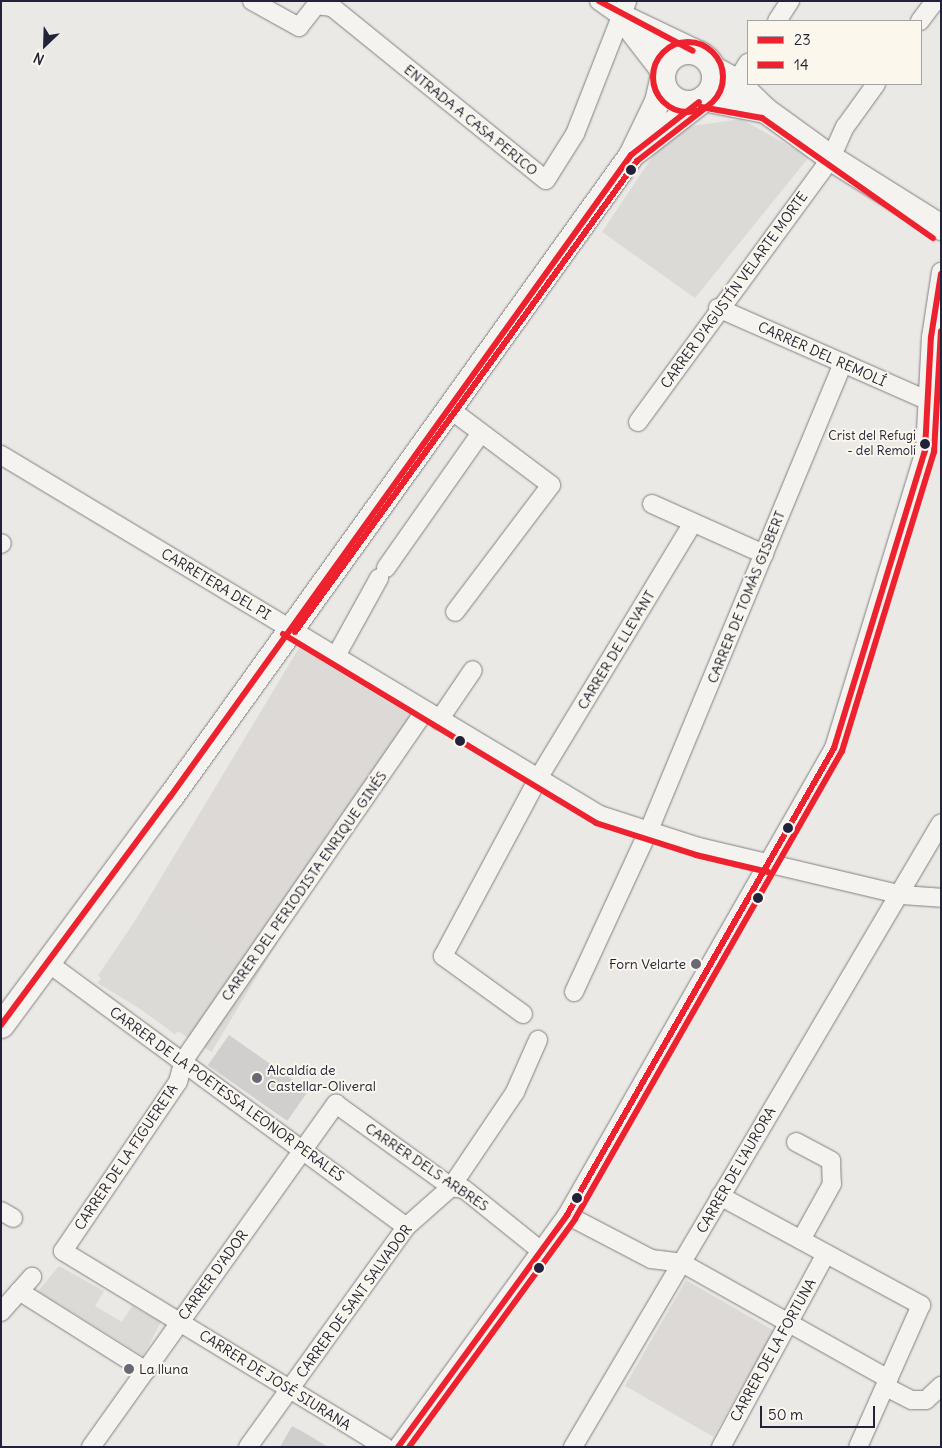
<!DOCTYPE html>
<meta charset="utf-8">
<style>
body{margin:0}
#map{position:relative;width:942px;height:1448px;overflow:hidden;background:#ebe9e5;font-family:Delius,sans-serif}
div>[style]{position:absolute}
.built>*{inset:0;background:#dcd9d6;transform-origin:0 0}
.green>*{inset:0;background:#dcdad6;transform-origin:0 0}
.building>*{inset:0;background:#d1cfcd;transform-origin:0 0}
.roads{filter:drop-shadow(0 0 1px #818083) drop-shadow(0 0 1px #818083)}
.street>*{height:18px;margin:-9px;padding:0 9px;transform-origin:9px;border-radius:9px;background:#f4f3ef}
.secondary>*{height:25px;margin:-12.5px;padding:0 12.5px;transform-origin:12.5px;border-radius:12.5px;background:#f4f3ef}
.secondary>.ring{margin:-12.5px;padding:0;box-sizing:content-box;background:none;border:25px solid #f4f3ef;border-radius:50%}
.bus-1>*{height:6px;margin:-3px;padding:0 3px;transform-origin:3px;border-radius:3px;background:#ed222e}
.bus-2>*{height:6px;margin:-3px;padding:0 3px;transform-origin:3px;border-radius:3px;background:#ed222e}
.bus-2>.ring{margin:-3px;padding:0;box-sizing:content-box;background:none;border:6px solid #ed222e;border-radius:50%}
.dots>*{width:14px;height:14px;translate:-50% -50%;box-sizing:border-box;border:2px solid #fbf7ec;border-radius:50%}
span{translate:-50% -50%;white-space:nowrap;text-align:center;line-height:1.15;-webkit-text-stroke:4px #fbf7ec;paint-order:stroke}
.bus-label{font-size:13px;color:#22223b}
.right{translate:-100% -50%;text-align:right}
.street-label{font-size:14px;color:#22223b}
.poi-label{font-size:14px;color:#22223b}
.left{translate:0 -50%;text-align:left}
.frame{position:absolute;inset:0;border:2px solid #22223b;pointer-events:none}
.legend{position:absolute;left:747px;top:20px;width:175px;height:65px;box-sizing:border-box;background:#fbf7ec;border:1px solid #a4a2a5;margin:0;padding:6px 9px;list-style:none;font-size:15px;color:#22223b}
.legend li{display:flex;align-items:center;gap:10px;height:25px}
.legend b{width:25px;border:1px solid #a4a2a5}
.north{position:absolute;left:20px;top:20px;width:50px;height:50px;-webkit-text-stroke:4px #fbf7ec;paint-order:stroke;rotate:204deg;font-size:14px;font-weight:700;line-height:20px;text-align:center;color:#22223b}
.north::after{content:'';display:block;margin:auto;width:18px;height:22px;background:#22223b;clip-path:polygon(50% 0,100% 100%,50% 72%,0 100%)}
.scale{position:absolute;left:760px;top:1406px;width:115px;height:22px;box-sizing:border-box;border:2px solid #22223b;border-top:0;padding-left:6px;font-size:15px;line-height:18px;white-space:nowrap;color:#22223b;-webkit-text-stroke:4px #fbf7ec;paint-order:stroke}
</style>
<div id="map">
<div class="built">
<div style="left:299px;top:648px;width:133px;height:391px;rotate:31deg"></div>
<div style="left:686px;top:1280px;width:102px;height:122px;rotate:30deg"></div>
</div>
<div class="green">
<div style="clip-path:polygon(741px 119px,809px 157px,695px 298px,602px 232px,671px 129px)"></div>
<div style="left:151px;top:897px;width:43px;height:95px;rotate:34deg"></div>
<div style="left:191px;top:926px;width:51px;height:97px;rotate:36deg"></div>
<div style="clip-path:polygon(59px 1266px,104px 1291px,95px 1306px,122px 1322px,132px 1306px,161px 1322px,143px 1356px,38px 1291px)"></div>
</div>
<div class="building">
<div style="left:229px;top:1035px;width:97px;height:37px;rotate:35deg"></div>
<div style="clip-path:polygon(292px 1426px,305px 1433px,328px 1447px,280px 1447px)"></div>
</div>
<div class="roads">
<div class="street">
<div style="left:252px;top:1px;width:54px;rotate:29deg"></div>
<div style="left:299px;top:27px;width:28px;rotate:-52deg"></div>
<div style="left:316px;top:5px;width:16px;rotate:7deg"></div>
<div style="left:332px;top:7px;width:275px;rotate:39deg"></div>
<div style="left:546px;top:180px;width:54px;rotate:-57.8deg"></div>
<div style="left:575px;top:134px;width:143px;rotate:-68.6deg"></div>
<div style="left:599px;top:1px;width:28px;rotate:35deg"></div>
<div style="left:777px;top:21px;width:24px;rotate:-57deg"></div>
<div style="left:920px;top:21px;width:25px;rotate:-53deg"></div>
<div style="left:731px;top:90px;width:32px;rotate:-58deg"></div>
<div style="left:718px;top:308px;width:228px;rotate:23.8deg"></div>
<div style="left:447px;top:407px;width:130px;rotate:36.9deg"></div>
<div style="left:551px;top:485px;width:159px;rotate:127.1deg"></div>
<div style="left:638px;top:422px;width:327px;rotate:-53.8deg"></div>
<div style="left:831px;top:158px;width:34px;rotate:-66deg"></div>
<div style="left:845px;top:127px;width:53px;rotate:-54.2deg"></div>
<div style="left:1px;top:455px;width:699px;rotate:31.01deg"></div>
<div style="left:600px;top:815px;width:104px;rotate:17.9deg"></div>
<div style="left:699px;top:847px;width:209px;rotate:13.3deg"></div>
<div style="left:902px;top:895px;width:39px;rotate:4deg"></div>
<div style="left:652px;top:504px;width:123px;rotate:24.1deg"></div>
<div style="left:1px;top:544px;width:1px;rotate:-45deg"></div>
<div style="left:386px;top:568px;width:165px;rotate:-54.9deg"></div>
<div style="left:336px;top:656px;width:89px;rotate:-61.1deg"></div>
<div style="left:439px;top:720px;width:60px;rotate:-55.8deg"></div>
<div style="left:47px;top:962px;width:446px;rotate:36.4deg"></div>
<div style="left:574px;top:992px;width:179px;rotate:-65.2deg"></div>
<div style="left:649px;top:830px;width:506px;rotate:-67.44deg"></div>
<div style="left:523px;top:1014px;width:99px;rotate:-144.1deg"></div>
<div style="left:443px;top:956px;width:203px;rotate:-61.8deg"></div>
<div style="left:539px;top:777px;width:297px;rotate:-58.8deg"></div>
<div style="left:796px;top:1142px;width:40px;rotate:28deg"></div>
<div style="left:831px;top:1161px;width:23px;rotate:88deg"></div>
<div style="left:832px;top:1184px;width:64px;rotate:119deg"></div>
<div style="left:720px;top:1196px;width:229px;rotate:28.5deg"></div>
<div style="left:921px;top:1305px;width:155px;rotate:113.9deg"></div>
<div style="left:1px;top:1211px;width:14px;rotate:30deg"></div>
<div style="left:567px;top:1215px;width:95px;rotate:27.6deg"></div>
<div style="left:651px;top:1259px;width:31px;rotate:7deg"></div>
<div style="left:682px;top:1263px;width:237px;rotate:29.3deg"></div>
<div style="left:19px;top:1291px;width:150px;rotate:32.2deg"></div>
<div style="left:1px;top:1312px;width:47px;rotate:-48.5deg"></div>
<div style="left:886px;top:1387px;width:29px;rotate:27deg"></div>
<div style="left:912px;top:1400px;width:14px"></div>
<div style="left:926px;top:1400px;width:21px;rotate:-43deg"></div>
<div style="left:91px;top:1447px;width:422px;rotate:-54.5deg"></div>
<div style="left:336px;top:1104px;width:142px;rotate:35.8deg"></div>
<div style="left:451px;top:1187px;width:13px;rotate:9deg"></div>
<div style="left:464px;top:1189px;width:97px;rotate:38.8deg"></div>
<div style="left:248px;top:1447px;width:271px;rotate:-54.3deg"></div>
<div style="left:406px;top:1227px;width:60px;rotate:-41.6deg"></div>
<div style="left:451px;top:1187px;width:115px;rotate:-56deg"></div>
<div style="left:515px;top:1092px;width:57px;rotate:-66.1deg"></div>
<div style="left:385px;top:1447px;width:377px;rotate:-148.7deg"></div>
<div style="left:63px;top:1251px;width:204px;rotate:-55.8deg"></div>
<div style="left:178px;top:1082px;width:23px;rotate:-75deg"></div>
<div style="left:184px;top:1060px;width:424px;rotate:-55.4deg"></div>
<div style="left:398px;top:1447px;width:287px;rotate:-53.9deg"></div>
<div style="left:567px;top:1215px;width:538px;rotate:-60.24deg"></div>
<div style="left:834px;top:748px;width:312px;rotate:-73deg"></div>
<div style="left:925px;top:450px;width:113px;rotate:-87deg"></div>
<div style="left:931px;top:337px;width:66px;rotate:-81.3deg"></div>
<div style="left:573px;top:1447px;width:724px;rotate:-59.47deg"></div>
<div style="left:721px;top:1447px;width:220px;rotate:-61.5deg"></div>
</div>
<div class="secondary">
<div style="left:622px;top:17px;width:79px;rotate:25.6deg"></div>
<div style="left:622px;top:17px;width:67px;rotate:52.3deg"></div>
<div class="ring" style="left:662px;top:51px;width:27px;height:27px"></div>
<div style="left:714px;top:69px;width:23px;rotate:29deg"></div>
<div style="left:734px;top:80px;width:43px;rotate:44.1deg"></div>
<div style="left:765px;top:110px;width:82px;rotate:36deg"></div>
<div style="left:831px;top:158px;width:130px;rotate:32.1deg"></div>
<div style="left:703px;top:98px;width:63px;rotate:11deg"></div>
<div style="left:636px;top:151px;width:80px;rotate:-37.9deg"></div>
<div style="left:1px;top:1025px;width:284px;rotate:-53.5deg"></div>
<div style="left:170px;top:797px;width:790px;rotate:-54.32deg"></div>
<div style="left:631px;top:155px;width:60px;rotate:-64.3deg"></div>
<div style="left:657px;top:101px;width:22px;rotate:-77deg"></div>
</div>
</div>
<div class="bus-1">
<div style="left:599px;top:1px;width:106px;rotate:28deg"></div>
<div style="left:1px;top:1025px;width:284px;rotate:-53.5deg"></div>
<div style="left:170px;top:797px;width:790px;rotate:-54.32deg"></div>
<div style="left:631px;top:155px;width:86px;rotate:-37.9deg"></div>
<div style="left:398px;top:1447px;width:287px;rotate:-53.9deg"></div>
<div style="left:567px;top:1215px;width:538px;rotate:-60.24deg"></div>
<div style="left:834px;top:748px;width:312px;rotate:-73deg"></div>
<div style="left:925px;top:450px;width:113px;rotate:-87deg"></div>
<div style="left:931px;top:337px;width:64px;rotate:-81deg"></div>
</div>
<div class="bus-2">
<div class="ring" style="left:653px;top:42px;width:64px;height:64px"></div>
<div style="left:701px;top:107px;width:62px;rotate:10.2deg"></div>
<div style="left:762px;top:118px;width:209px;rotate:35.1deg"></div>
<div style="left:295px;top:632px;width:582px;rotate:-54.02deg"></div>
<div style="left:637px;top:161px;width:85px;rotate:-37.8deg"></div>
<div style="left:283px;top:634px;width:366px;rotate:31.1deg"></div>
<div style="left:596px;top:823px;width:105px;rotate:17.7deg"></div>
<div style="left:696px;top:855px;width:74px;rotate:13.3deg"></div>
<div style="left:409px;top:1447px;width:282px;rotate:-53.9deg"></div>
<div style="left:575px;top:1219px;width:539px;rotate:-60.29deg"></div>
<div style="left:842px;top:751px;width:313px;rotate:-72.9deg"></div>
<div style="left:934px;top:452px;width:121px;rotate:-86.7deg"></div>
</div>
<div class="dots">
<div style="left:631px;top:170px;background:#22223b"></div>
<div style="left:925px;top:444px;background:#22223b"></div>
<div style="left:460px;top:741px;background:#22223b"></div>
<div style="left:788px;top:828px;background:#22223b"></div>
<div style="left:758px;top:898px;background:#22223b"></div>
<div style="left:696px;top:964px;background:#686876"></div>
<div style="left:257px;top:1078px;background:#686876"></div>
<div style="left:577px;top:1198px;background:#22223b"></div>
<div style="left:539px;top:1268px;background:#22223b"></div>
<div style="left:129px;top:1369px;background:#686876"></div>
</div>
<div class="bus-label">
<span class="right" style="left:916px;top:444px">Crist del Refugi<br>- del Remolí</span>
</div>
<div class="street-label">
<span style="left:471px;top:120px;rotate:39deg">ENTRADA A CASA PERICO</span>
<span style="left:734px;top:290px;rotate:-54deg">CARRER D'AGUSTÍN VELARTE MORTE</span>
<span style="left:822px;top:354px;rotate:24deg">CARRER DEL REMOLÍ</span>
<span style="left:216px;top:584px;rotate:31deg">CARRETERA DEL PI</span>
<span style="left:746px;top:597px;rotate:-68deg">CARRER DE TOMÀS GISBERT</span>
<span style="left:616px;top:650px;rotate:-59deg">CARRER DE LLEVANT</span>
<span style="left:304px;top:886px;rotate:-55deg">CARRER DEL PERIODISTA ENRIQUE GINÉS</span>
<span style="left:227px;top:1094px;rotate:36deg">CARRER DE LA POETESSA LEONOR PERALES</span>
<span style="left:126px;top:1157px;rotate:-56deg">CARRER DE LA FIGUERETA</span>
<span style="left:427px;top:1167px;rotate:34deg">CARRER DELS ARBRES</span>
<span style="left:736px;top:1170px;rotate:-60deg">CARRER DE L'AURORA</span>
<span style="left:213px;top:1275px;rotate:-54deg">CARRER D'ADOR</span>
<span style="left:354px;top:1301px;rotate:-54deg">CARRER DE SANT SALVADOR</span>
<span style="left:773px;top:1350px;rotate:-61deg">CARRER DE LA FORTUNA</span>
<span style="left:275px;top:1380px;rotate:32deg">CARRER DE JOSÉ SIURANA</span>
</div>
<div class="poi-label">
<span class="right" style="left:686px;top:964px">Forn Velarte</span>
<span class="left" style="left:267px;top:1078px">Alcaldía de<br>Castellar-Oliveral</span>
<span class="left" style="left:139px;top:1369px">La lluna</span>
</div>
<div class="frame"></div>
<ul class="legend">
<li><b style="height:6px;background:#ed222e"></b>23</li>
<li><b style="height:6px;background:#ed222e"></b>14</li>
</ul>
<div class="north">N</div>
<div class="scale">50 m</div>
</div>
